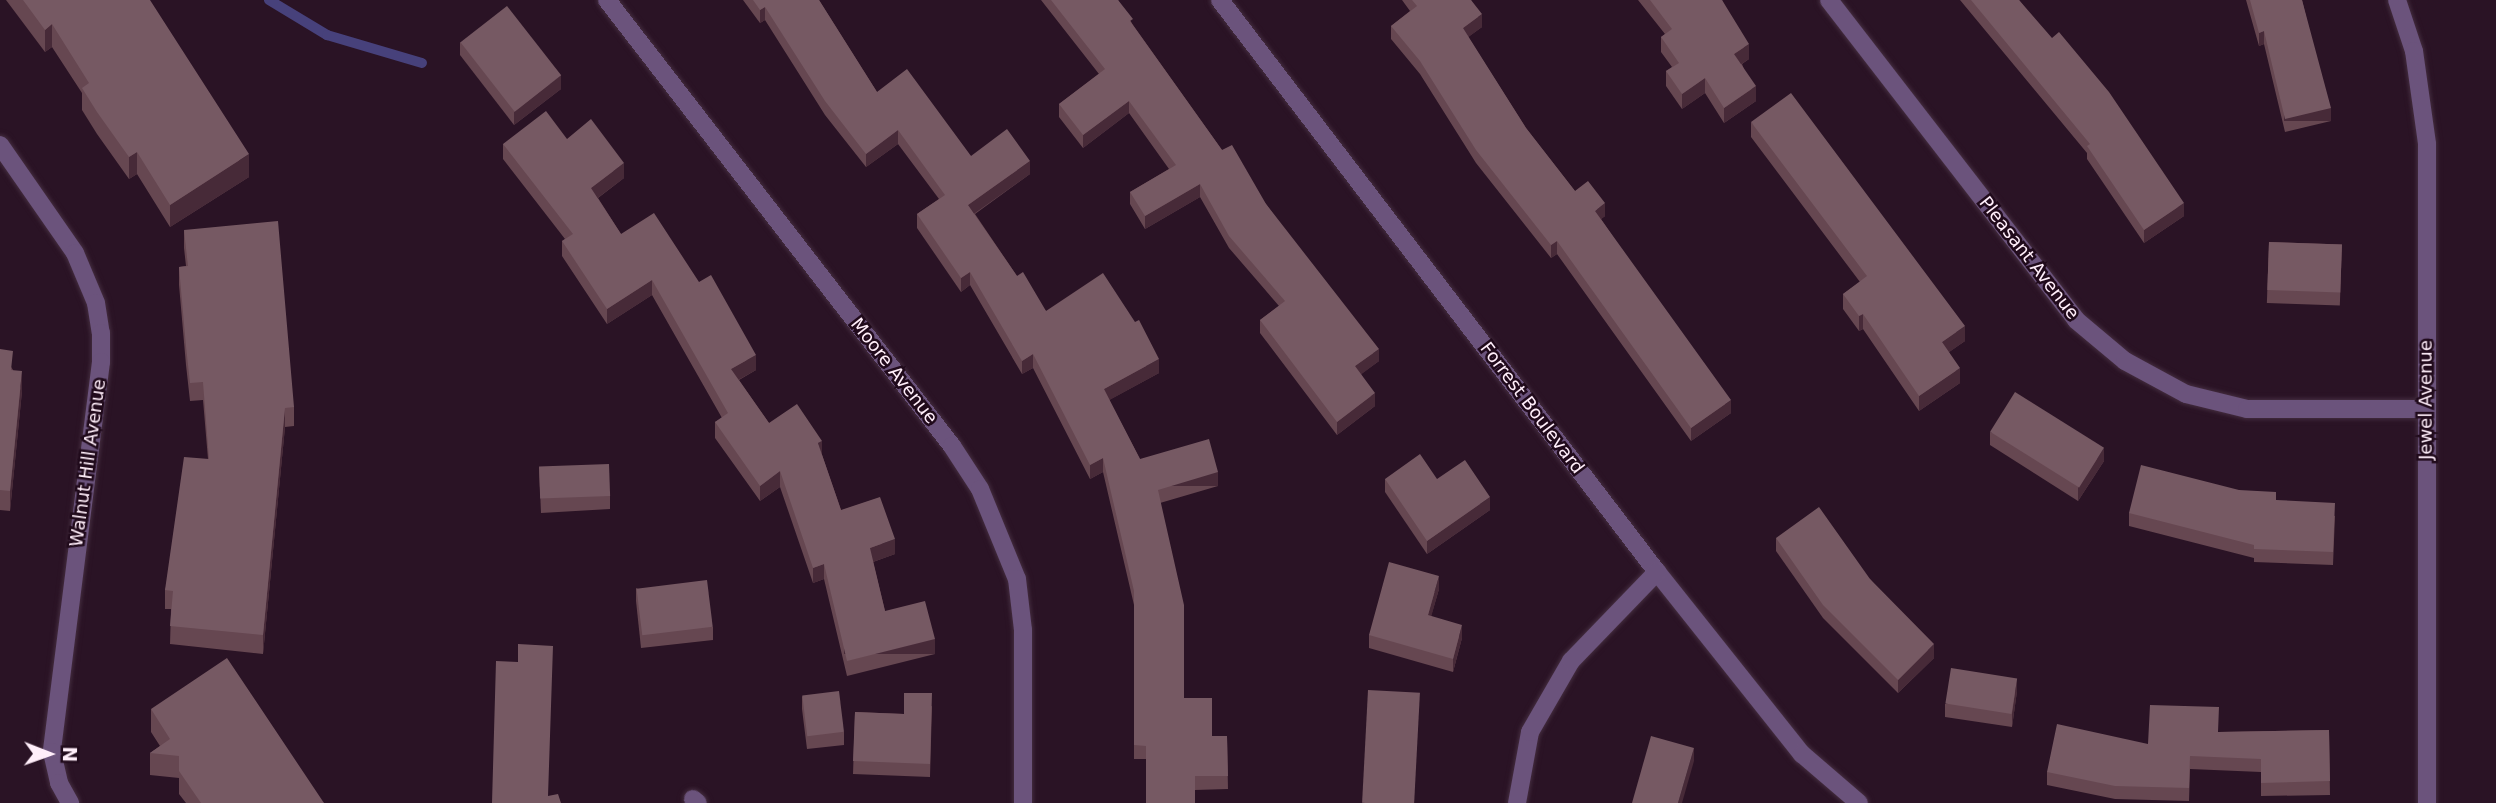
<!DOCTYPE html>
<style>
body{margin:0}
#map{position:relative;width:2496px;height:803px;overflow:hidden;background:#2a1325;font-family:"DejaVu Sans",sans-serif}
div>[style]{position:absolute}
.stream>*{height:10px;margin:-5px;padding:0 5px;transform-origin:5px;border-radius:5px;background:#47417b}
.roads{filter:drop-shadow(0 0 2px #442d3f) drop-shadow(0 0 2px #442d3f)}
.minor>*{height:18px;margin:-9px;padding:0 9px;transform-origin:9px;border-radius:9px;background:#6b537c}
.wall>*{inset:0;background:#664751;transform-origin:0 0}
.shaded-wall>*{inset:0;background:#472a38;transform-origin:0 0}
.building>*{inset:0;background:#765963;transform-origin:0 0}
span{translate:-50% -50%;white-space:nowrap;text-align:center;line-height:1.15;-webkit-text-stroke:5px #200a1b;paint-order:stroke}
.street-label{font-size:18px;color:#ffeefa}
.north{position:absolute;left:14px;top:719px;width:70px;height:70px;-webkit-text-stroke:5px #200a1b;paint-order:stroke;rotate:91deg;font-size:19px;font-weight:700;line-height:28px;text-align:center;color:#ffeefa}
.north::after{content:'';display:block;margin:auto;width:24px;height:32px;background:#ffeefa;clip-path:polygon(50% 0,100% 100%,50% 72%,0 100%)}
</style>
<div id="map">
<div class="stream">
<div style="left:269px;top:0;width:68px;rotate:31.1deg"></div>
<div style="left:327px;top:35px;width:99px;rotate:16.4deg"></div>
</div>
<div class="roads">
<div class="minor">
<div style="left:607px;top:0;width:564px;rotate:52.28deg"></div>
<div style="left:952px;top:446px;width:51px;rotate:56.9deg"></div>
<div style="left:980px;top:489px;width:97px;rotate:67.7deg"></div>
<div style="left:1017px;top:579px;width:51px;rotate:83.3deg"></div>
<div style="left:1023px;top:630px;width:173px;rotate:90deg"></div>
<div style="left:1220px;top:0;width:720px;rotate:52.62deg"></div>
<div style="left:1657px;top:572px;width:233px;rotate:51.5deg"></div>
<div style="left:1802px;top:754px;width:75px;rotate:40.7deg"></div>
<div style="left:1829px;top:0;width:404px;rotate:52.3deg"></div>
<div style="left:2076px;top:320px;width:64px;rotate:39.9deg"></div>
<div style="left:2125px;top:361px;width:69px;rotate:28.4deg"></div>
<div style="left:2186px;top:394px;width:63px;rotate:13.8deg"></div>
<div style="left:2247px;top:409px;width:179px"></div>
<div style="left:2397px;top:0;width:54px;rotate:71.6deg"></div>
<div style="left:2414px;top:51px;width:94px;rotate:82deg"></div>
<div style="left:2427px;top:144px;width:659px;rotate:90deg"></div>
<div style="left:0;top:145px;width:131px;rotate:55.2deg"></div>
<div style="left:75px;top:253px;width:54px;rotate:67.2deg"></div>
<div style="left:96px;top:303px;width:30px;rotate:81deg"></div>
<div style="left:101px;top:333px;width:29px;rotate:90deg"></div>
<div style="left:101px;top:362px;width:393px;rotate:97.2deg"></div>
<div style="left:52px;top:752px;width:32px;rotate:77deg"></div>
<div style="left:59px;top:783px;width:23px;rotate:61deg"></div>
<div style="left:693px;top:799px;width:6px;rotate:39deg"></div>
<div style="left:1517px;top:803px;width:72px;rotate:-79.6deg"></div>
<div style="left:1530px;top:732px;width:82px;rotate:-60deg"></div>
<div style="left:1571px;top:661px;width:124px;rotate:-46deg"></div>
</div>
</div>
<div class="wall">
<div style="clip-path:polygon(6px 0,144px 0,249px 177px,170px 227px,137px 174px,129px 179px,97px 134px,82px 110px,82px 93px,52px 47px,45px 52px)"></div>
<div style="clip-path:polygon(743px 0,819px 0,877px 92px,971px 156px,1030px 174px,975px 214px,1017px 276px,1046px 311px,1159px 373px,1109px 400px,1140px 459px,1218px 486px,1160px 503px,1184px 698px,1212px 736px,1227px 736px,1228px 789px,1195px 790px,1146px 759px,1134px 759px,1134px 605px,1103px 472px,1090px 479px,1033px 368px,1022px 374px,970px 285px,961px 292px,917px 228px,917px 214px,939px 199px,898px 144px,866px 167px,825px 115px,765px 20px,760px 23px)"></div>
<div style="clip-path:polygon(1041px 0,1118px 0,1133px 25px,1222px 150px,1266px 204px,1379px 361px,1361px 374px,1375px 406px,1337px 435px,1260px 333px,1260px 320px,1279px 306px,1229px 248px,1200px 197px,1145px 229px,1130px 204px,1130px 192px,1169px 169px,1129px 113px,1083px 148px,1059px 117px,1059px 104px,1099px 74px)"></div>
<div style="clip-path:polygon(1402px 0,1471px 0,1482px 27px,1468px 37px,1526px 128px,1575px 191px,1605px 216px,1601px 219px,1731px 413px,1691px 441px,1557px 254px,1551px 258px,1476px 163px,1420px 74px,1391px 39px,1391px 26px,1410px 11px)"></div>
<div style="clip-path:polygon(1638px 0,1722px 0,1749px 59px,1742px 64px,1756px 101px,1724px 123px,1705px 93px,1682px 109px,1666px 86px,1666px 71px,1672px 67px,1661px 52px,1661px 37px,1665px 34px)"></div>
<div style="clip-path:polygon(1960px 0,2019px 0,2184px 216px,2144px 243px,2087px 159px,2087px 153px)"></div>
<div style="clip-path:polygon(2246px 0,2302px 0,2331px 121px,2285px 132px,2264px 44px,2259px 46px)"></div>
<div style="clip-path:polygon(460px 42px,561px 89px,514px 125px,460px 55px)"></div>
<div style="clip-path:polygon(1751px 122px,1965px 341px,1949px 352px,1960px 383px,1919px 411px,1863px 329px,1859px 331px,1843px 309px,1843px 294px,1860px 282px,1751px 137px)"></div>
<div style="clip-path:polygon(567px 139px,624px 178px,598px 198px,621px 234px,756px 370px,739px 380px,769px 423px,822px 455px,841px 510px,895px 554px,873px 562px,885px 611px,935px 654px,847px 676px,824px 579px,813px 583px,780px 487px,760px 501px,715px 438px,715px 422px,722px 418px,652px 295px,607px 324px,562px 256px,562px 241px,565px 239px,503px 159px,503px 144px)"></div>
<div style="clip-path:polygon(184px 230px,294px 407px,294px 426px,285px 427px,263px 654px,170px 644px,171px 609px,165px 609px,165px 590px,208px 459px,203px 400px,190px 401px,186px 365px,179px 285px,179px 267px,186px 266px,184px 248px)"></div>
<div style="left:2269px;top:242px;width:73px;height:61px;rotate:2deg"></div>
<div style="clip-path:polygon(0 349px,13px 370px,22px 391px,10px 511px,0 510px)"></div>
<div style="clip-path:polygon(1990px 432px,2104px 461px,2078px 501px,1990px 445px)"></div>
<div style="clip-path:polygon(539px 467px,610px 496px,610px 509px,541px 513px)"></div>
<div style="clip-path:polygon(1385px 479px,1437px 479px,1490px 510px,1427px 554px,1385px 492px)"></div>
<div style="clip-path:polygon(2276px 500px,2335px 516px,2333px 565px,2254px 562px,2254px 558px,2129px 526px,2129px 513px)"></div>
<div style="clip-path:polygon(1776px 538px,1870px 579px,1934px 658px,1898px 693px,1823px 618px,1776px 551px)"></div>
<div style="clip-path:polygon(636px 588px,713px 627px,713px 640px,641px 648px,636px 601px)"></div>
<div style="clip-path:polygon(1439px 589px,1431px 616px,1462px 638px,1453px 672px,1369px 648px,1369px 635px)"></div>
<div style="clip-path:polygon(2017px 691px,2012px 727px,1945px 717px,1945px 704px)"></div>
<div style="clip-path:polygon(802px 696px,844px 732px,844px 745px,807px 749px,802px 709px)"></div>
<div style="clip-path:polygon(932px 706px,930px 777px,853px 774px,855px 712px,904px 714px)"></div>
<div style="clip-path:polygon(151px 709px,324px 803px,186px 803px,179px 794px,179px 778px,150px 775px,150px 753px,160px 746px,151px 732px)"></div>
<div style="clip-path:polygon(2329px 730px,2330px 795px,2261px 796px,2261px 772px,2190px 769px,2189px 801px,2115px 799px,2047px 785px,2047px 772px,2148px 744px,2219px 732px)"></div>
</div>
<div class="shaded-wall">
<div style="clip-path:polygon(765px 7px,765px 20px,760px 23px,760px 10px)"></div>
<div style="clip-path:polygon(1482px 14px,1482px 27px,1463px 41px,1463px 28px)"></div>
<div style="clip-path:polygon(52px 24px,52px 47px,45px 52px,45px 30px)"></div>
<div style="clip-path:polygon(2264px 31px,2264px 44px,2259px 46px,2259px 33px)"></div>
<div style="clip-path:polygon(1749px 44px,1749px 59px,1734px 69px,1734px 54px)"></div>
<div style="clip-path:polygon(561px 75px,561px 89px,514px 125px,514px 112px)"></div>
<div style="clip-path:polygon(1705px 78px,1705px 93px,1682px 109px,1682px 94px)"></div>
<div style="clip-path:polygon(1756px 86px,1756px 101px,1724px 123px,1724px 108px)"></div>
<div style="clip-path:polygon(1129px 101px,1129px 113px,1083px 148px,1083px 135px)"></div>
<div style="left:2331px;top:108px;width:13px;height:47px;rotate:90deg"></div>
<div style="clip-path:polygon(898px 130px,898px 144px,866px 167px,866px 154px)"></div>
<div style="clip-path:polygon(137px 152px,137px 174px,129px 179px,129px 157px)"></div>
<div style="clip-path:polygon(249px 154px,249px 177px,170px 227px,170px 205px)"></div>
<div style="clip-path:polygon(1030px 161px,1030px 174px,968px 218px,968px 205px)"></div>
<div style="clip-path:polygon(624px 163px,624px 178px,591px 203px,591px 188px)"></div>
<div style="clip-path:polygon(1200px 184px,1200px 197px,1145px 229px,1145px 216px)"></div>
<div style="clip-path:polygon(1605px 203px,1605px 216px,1595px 224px,1595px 211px)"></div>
<div style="clip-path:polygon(2184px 203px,2184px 216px,2144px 243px,2144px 230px)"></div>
<div style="clip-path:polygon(1557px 241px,1557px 254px,1551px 258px,1551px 245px)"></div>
<div style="clip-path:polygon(970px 272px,970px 285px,961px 292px,961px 278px)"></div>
<div style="clip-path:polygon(652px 280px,652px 295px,607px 324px,607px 309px)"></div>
<div style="clip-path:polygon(1863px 314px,1863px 329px,1859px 331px,1859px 316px)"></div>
<div style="clip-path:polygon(1965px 326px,1965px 341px,1942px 357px,1942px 342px)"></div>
<div style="clip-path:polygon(1379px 349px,1379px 361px,1355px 379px,1355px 366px)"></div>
<div style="clip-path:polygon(1033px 354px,1033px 368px,1022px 374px,1022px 361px)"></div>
<div style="clip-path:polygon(756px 355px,756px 370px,731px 384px,731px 369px)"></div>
<div style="clip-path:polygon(1159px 359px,1159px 373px,1104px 403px,1104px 389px)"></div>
<div style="clip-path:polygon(1960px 368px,1960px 383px,1919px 411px,1919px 396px)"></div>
<div style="clip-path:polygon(22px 371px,22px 391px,10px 511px,10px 491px)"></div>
<div style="clip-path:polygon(1375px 393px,1375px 406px,1337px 435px,1337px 422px)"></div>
<div style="clip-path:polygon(1731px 400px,1731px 413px,1691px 441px,1691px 428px)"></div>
<div style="clip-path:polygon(285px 408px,285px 427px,263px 654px,263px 635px)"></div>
<div style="clip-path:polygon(822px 441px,822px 456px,818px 443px)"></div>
<div style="clip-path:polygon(2104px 448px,2104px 461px,2078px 501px,2078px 488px)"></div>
<div style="clip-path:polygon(1103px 458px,1103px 472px,1090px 479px,1090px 465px)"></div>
<div style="clip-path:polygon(780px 471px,780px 487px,760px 501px,760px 486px)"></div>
<div style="left:1218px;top:472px;width:14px;height:63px;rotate:90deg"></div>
<div style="clip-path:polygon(1490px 497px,1490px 510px,1427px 554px,1427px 541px)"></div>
<div style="clip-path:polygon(895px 539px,895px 554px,870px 563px,870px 548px)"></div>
<div style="clip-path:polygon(824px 564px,824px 579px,813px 583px,813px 568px)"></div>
<div style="clip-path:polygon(1439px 576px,1439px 589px,1428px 628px,1428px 615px)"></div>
<div style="clip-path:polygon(1462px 625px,1462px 638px,1453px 672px,1453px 659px)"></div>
<div style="left:935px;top:639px;width:15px;height:91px;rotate:90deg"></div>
<div style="clip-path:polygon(1934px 644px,1934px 658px,1898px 693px,1898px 680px)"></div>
<div style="clip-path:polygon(2017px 678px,2017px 691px,2012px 727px,2012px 714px)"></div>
<div style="clip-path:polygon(1694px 748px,1694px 761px,1682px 803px,1678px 803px)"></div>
</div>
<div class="building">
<div style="clip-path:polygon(23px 0,150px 0,249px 154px,170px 205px,137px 152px,129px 157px,97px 112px,82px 88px,89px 83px,52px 24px,45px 30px)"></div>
<div style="clip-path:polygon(753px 0,819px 0,877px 92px,907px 69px,971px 156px,1007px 129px,1030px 161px,968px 205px,1017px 276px,1023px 272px,1046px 311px,1103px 273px,1135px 322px,1139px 320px,1159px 359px,1104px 389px,1140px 459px,1209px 439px,1218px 472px,1158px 490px,1184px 605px,1184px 698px,1212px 698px,1212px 736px,1227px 736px,1228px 776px,1195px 776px,1195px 803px,1146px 803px,1146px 746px,1134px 745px,1134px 591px,1103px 458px,1090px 465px,1033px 354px,1022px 361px,970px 272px,961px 278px,917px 214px,945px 195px,898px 130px,866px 154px,825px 101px,765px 7px,760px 10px)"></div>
<div style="clip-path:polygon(1051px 0,1118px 0,1133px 19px,1130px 21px,1222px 150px,1232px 145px,1266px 204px,1379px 349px,1355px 366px,1375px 393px,1337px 422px,1260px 320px,1285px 301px,1229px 236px,1200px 184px,1145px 216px,1130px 192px,1176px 165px,1129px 101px,1083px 135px,1059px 104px,1105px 69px)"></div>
<div style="clip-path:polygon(1412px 0,1471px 0,1482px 14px,1463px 28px,1526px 128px,1575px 191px,1588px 181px,1605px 203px,1595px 211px,1731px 400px,1691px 428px,1557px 241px,1551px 245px,1476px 150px,1420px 61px,1391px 26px,1417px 6px)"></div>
<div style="clip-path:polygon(1650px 0,1722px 0,1749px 44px,1734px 54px,1756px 86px,1724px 108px,1705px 78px,1682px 94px,1666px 71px,1679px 63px,1661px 37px,1672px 29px)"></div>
<div style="clip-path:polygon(1971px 0,2019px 0,2052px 38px,2059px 32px,2109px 92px,2184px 203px,2144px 230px,2087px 146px,2090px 144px)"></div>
<div style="clip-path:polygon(2250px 0,2302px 0,2331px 108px,2285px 119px,2264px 31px,2259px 33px)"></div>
<div style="left:507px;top:6px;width:88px;height:59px;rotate:52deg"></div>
<div style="clip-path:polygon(1791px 93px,1965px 326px,1942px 342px,1960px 368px,1919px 396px,1863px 314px,1859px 316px,1843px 294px,1867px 276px,1751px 122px)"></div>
<div style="clip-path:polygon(546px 111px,567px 139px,591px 119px,624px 163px,591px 188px,621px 234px,654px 213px,699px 282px,711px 275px,756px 355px,731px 369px,769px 423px,797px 404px,822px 441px,818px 443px,841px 510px,880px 497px,895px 539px,870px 548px,885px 611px,925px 601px,935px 639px,847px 661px,824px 564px,813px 568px,780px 471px,760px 486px,715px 422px,728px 413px,652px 280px,607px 309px,562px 241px,573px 234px,503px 144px)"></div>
<div style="clip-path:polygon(278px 221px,294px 407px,285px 408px,263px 635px,170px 626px,173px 591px,165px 590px,184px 457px,209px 459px,203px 382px,190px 383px,186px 346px,179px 267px,188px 266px,184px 230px)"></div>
<div style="left:2269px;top:242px;width:73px;height:48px;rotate:2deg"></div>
<div style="clip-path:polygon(0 349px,13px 351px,11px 370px,22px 371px,10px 491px,0 490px)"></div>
<div style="left:2015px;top:392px;width:105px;height:47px;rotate:32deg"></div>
<div style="clip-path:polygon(1420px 454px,1437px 479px,1465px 460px,1490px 497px,1427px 541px,1385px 479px)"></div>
<div style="left:609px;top:464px;width:32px;height:70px;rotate:88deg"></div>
<div style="clip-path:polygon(2141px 465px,2239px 490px,2276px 492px,2276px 500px,2335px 503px,2333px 552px,2254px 549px,2254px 545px,2129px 513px)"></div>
<div style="clip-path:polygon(1819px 507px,1870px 579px,1934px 644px,1898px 680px,1823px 605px,1776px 538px)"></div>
<div style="clip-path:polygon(1389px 562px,1439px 576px,1428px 615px,1462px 625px,1453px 659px,1369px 635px)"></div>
<div style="left:707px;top:580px;width:47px;height:71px;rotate:83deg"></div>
<div style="clip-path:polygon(518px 644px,553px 646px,548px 796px,558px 794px,561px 803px,492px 803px,496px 661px,518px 662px)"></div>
<div style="clip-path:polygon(227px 658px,324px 803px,201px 803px,179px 771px,179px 756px,150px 753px,170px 739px,151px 709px)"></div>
<div style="left:1951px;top:668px;width:67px;height:36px;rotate:9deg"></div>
<div style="left:1368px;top:690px;width:52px;height:113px;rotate:3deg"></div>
<div style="left:839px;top:691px;width:41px;height:37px;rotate:83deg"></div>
<div style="clip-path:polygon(904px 693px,932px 693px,930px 764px,853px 761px,855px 712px,904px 714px)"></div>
<div style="clip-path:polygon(2150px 705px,2219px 707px,2218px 732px,2329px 730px,2330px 781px,2261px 783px,2261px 759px,2190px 756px,2189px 788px,2115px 786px,2047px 772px,2057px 724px,2148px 744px)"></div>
<div style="clip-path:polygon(1651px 736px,1694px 748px,1678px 803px,1632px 803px)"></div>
</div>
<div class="street-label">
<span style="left:2029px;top:258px;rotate:52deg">Pleasant Avenue</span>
<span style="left:894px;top:371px;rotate:52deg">Moore Avenue</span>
<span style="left:2426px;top:400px;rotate:-90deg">Jewel Avenue</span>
<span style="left:1532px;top:408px;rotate:53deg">Forrest Boulevard</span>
<span style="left:88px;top:463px;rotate:-82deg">Walnut Hill Avenue</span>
</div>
<div class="north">N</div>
</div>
